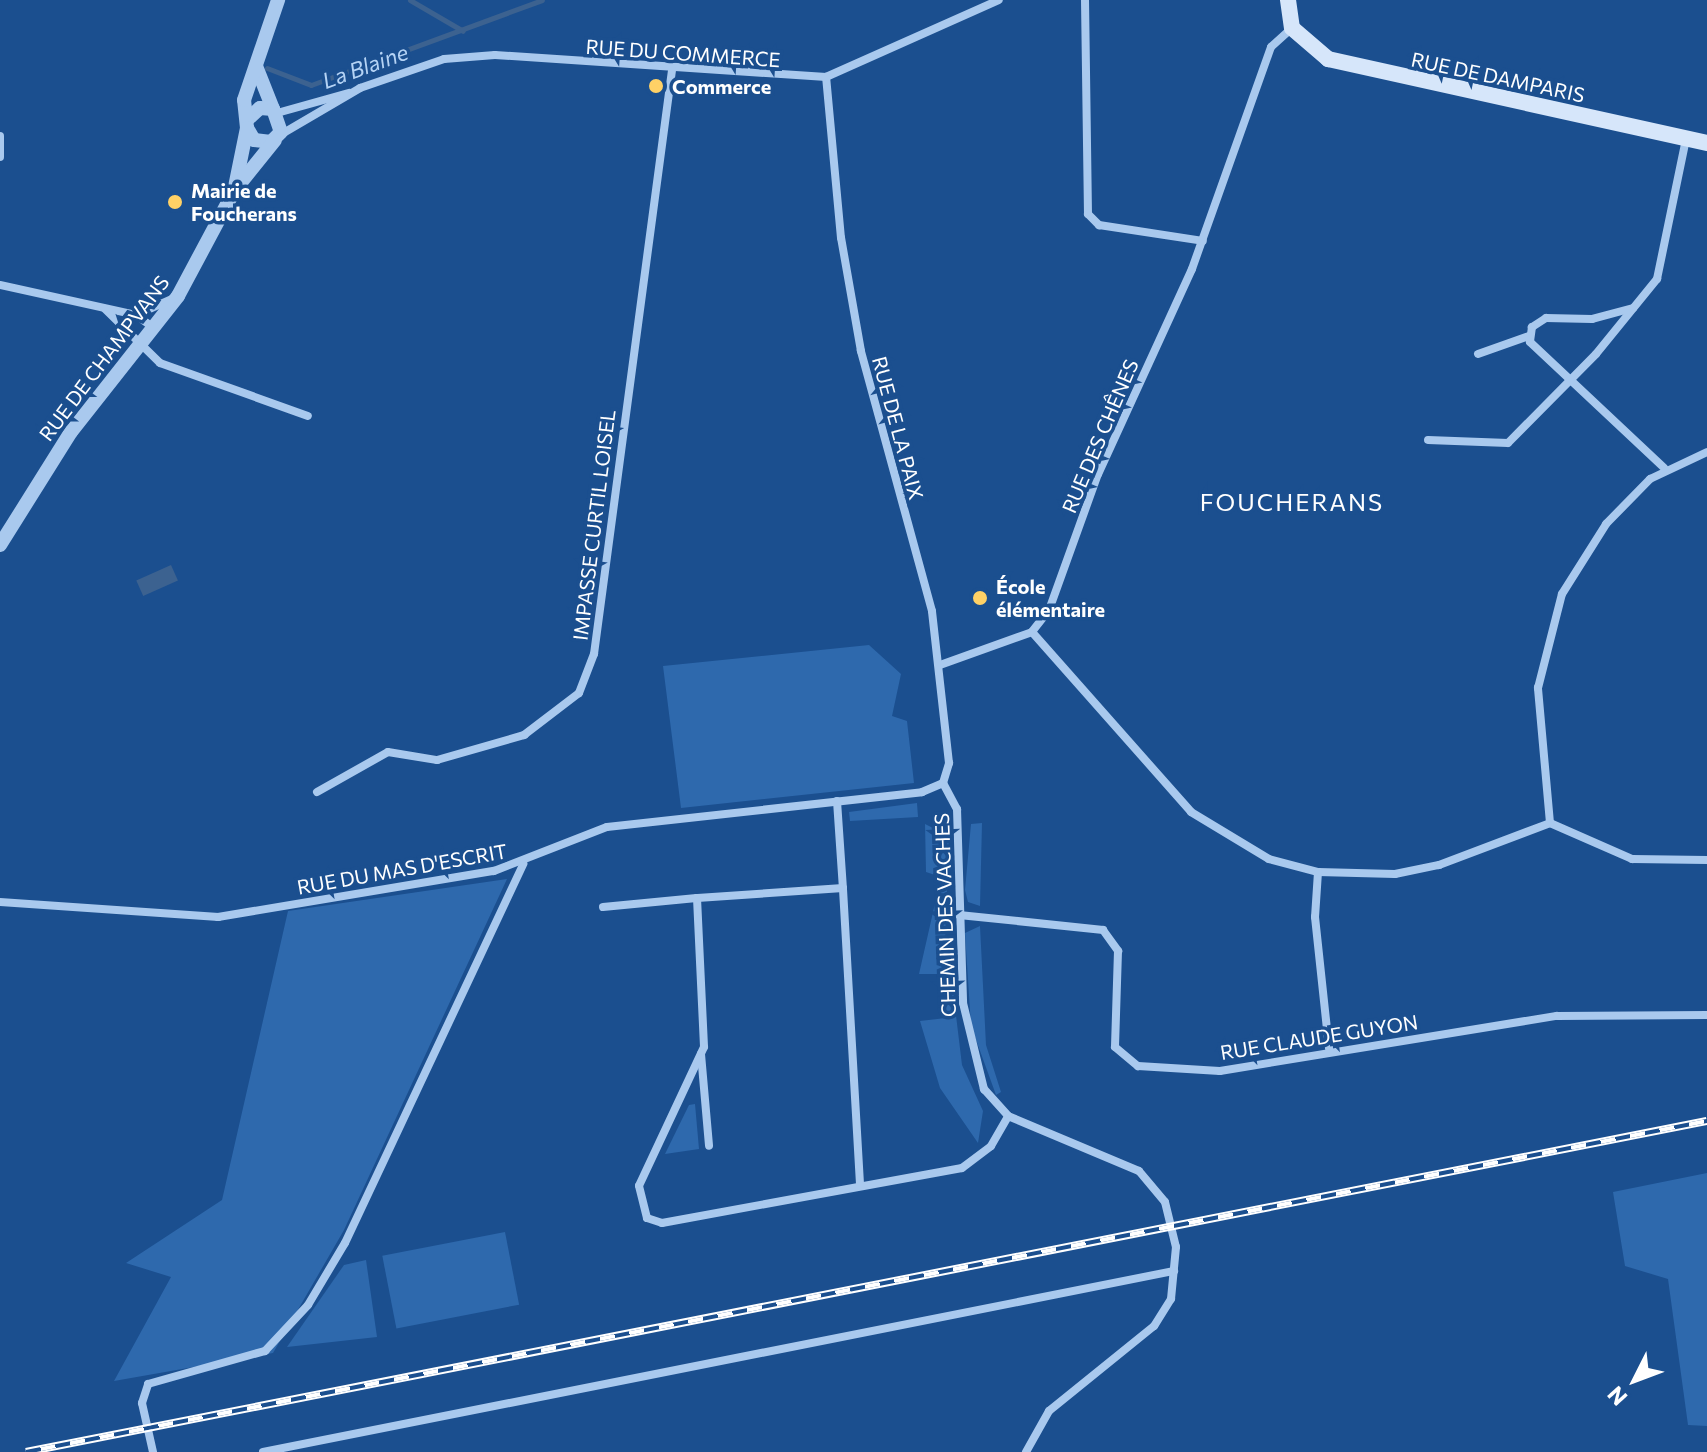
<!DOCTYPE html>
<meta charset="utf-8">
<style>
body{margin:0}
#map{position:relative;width:1707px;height:1452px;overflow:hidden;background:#1b4f8f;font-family:Commissioner,sans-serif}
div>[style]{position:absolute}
.green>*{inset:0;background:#2e69ad;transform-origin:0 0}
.water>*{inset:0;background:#3c6290;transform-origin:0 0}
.stream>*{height:5px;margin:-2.5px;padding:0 2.5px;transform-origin:2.5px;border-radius:2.5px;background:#3c6290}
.minor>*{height:8px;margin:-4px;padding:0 4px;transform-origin:4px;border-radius:4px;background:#a9c9ee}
.tertiary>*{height:14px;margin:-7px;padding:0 7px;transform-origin:7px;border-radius:7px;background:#a9c9ee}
.secondary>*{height:16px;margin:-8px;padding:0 8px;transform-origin:8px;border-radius:8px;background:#d6e6fa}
.rail>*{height:8px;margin-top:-4px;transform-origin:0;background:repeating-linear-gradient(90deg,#1b4f8f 0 15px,#fff 0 30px);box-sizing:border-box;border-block:2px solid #fff}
.dots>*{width:22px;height:22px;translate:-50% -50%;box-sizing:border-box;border:4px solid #1b4f8f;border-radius:50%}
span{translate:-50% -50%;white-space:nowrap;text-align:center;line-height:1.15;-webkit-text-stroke:7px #1b4f8f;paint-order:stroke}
.street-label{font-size:20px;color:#fff}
.poi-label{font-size:20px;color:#fff;font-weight:700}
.left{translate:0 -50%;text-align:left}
.water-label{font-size:22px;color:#b5d3f5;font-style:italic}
.quarter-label{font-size:24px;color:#fff;letter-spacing:2px}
.north{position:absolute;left:1595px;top:1340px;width:80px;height:80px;-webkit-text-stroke:6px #1b4f8f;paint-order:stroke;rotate:228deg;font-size:22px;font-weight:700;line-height:32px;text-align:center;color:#fff}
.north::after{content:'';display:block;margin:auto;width:28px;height:36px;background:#fff;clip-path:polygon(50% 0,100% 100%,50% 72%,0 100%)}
</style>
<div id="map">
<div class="green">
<div style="clip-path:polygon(869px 645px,901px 674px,892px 716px,907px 721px,914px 783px,681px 808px,663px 666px)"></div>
<div style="clip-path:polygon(917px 803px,918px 817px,850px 821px,849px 812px)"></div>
<div style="clip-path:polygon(982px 823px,980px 906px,968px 902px,965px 890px,971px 824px)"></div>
<div style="clip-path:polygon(925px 824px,949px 836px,944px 968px,951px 974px,962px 1065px,983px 1111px,978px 1143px,940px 1088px,920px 1021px,946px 1018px,945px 974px,919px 974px,941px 877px,926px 872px)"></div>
<div style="clip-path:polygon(507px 879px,344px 1230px,273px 1353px,114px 1381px,171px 1277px,126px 1263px,222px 1200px,288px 911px)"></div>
<div style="clip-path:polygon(980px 926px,986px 1045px,1001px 1092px,996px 1095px,971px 1026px,965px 933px)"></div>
<div style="clip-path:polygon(695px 1104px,699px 1149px,665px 1154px,689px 1105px)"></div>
<div style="clip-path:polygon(1707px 1173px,1707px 1426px,1688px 1425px,1668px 1279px,1625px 1266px,1613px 1192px)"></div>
<div style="left:505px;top:1232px;width:74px;height:125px;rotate:79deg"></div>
<div style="clip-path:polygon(366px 1260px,377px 1337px,287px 1347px,344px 1265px)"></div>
</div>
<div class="water">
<div style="left:171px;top:565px;width:17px;height:38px;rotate:66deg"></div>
</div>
<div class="stream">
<div style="left:410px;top:0;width:61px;rotate:30.3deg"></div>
<div style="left:267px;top:68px;width:47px;rotate:21.1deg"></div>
<div style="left:311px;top:85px;width:246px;rotate:-20.2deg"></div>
</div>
<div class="minor">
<div style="left:1085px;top:0;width:214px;rotate:89.2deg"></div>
<div style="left:1088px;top:214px;width:16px;rotate:45deg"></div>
<div style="left:1099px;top:225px;width:105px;rotate:8.7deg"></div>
<div style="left:1292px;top:28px;width:28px;rotate:138deg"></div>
<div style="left:1271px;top:47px;width:236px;rotate:109.6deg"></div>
<div style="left:1192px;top:269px;width:226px;rotate:114.6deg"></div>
<div style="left:1098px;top:474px;width:145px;rotate:109.8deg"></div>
<div style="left:1049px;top:610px;width:28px;rotate:128deg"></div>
<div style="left:1032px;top:632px;width:240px;rotate:48.5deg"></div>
<div style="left:1191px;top:812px;width:91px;rotate:31.1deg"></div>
<div style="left:1269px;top:859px;width:51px;rotate:14.9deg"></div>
<div style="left:1318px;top:872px;width:77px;rotate:1.5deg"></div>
<div style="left:1395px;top:874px;width:45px;rotate:-11.6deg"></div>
<div style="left:1439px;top:865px;width:119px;rotate:-20.7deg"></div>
<div style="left:1550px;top:823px;width:90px;rotate:23.7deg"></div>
<div style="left:1632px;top:859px;width:75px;rotate:0.8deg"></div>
<div style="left:277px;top:113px;width:75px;rotate:-15.5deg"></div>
<div style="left:280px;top:135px;width:93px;rotate:-30.4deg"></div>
<div style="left:360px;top:88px;width:89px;rotate:-19deg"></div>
<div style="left:444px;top:59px;width:51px;rotate:-4.5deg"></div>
<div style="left:495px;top:55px;width:332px;rotate:3.8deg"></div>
<div style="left:826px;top:77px;width:189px;rotate:-24deg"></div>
<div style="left:0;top:136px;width:21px;rotate:90deg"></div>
<div style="left:0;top:285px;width:139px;rotate:12.4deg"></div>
<div style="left:136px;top:315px;width:22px;rotate:36deg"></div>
<div style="left:1633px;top:308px;width:42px;rotate:165deg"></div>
<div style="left:1592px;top:319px;width:46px;rotate:-178.8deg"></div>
<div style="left:1546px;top:318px;width:17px;rotate:147deg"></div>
<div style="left:1532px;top:327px;width:15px;rotate:98deg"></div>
<div style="left:1530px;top:342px;width:184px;rotate:43.2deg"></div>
<div style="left:105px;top:309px;width:77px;rotate:44.5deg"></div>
<div style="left:160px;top:363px;width:157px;rotate:19.7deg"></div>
<div style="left:136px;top:315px;width:42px;rotate:-24.1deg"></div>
<div style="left:1478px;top:354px;width:54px;rotate:-19.4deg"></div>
<div style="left:1428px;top:440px;width:80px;rotate:2.1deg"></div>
<div style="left:1508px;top:443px;width:125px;rotate:-45.3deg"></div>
<div style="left:1596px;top:354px;width:97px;rotate:-50.9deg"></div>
<div style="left:1657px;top:279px;width:143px;rotate:-78.3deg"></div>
<div style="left:940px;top:665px;width:98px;rotate:-19.7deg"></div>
<div style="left:943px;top:783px;width:30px;rotate:62deg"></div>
<div style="left:957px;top:809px;width:194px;rotate:88.2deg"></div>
<div style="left:963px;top:1003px;width:89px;rotate:76.3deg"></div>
<div style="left:984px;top:1089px;width:36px;rotate:48deg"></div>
<div style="left:1008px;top:1116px;width:142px;rotate:22.8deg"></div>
<div style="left:1139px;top:1171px;width:40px;rotate:50deg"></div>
<div style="left:1165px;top:1202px;width:46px;rotate:76.3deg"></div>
<div style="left:1176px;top:1247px;width:52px;rotate:95.5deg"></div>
<div style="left:1171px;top:1299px;width:32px;rotate:122deg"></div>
<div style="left:1154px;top:1326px;width:135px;rotate:141deg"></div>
<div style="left:1049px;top:1411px;width:47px;rotate:119.3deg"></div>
<div style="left:317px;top:792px;width:81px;rotate:-29.4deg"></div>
<div style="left:388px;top:752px;width:50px;rotate:9.3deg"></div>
<div style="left:437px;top:760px;width:91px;rotate:-16deg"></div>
<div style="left:524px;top:735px;width:69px;rotate:-37.4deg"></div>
<div style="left:579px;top:693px;width:42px;rotate:-69deg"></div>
<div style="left:594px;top:654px;width:589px;rotate:-82.39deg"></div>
<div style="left:837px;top:801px;width:87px;rotate:86.1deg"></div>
<div style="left:1550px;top:823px;width:136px;rotate:-95.1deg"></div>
<div style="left:1538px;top:688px;width:97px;rotate:-75.7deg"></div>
<div style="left:1562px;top:594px;width:83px;rotate:-57.8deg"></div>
<div style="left:1606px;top:524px;width:63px;rotate:-45.6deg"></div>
<div style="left:1650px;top:479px;width:63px;rotate:-25.3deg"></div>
<div style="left:1318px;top:872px;width:45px;rotate:93.8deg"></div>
<div style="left:1315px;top:917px;width:132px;rotate:83.9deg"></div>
<div style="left:0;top:902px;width:219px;rotate:3.9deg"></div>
<div style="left:218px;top:917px;width:280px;rotate:-9.5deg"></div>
<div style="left:494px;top:871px;width:121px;rotate:-21.3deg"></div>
<div style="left:607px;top:827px;width:317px;rotate:-6.3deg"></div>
<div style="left:922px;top:792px;width:23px;rotate:-23deg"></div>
<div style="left:943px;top:783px;width:21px;rotate:-73deg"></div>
<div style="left:949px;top:763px;width:153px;rotate:-96.4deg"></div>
<div style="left:932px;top:611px;width:270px;rotate:-105.3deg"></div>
<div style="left:861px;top:351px;width:115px;rotate:-100deg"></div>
<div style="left:841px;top:238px;width:162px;rotate:-95.3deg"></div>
<div style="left:603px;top:907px;width:94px;rotate:-5.5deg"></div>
<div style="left:959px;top:915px;width:145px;rotate:5.9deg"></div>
<div style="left:1103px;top:930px;width:26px;rotate:54deg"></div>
<div style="left:1118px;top:951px;width:96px;rotate:91.8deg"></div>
<div style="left:1115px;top:1047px;width:30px;rotate:40deg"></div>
<div style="left:1138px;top:1066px;width:82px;rotate:3.5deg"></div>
<div style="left:1220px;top:1071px;width:341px;rotate:-9.3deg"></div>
<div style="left:1557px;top:1016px;width:150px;rotate:-0.4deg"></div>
<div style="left:701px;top:1054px;width:92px;rotate:85deg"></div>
<div style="left:860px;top:1184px;width:296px;rotate:-93.3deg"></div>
<div style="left:843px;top:888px;width:146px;rotate:176.1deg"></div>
<div style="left:697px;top:898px;width:149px;rotate:87.3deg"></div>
<div style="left:704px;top:1047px;width:153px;rotate:115.1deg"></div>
<div style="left:639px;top:1186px;width:33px;rotate:76deg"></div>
<div style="left:647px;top:1218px;width:16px;rotate:18deg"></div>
<div style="left:662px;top:1223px;width:305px;rotate:-10.4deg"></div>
<div style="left:962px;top:1168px;width:36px;rotate:-37deg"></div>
<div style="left:991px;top:1146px;width:34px;rotate:-60deg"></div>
<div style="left:153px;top:1452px;width:50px;rotate:-102.7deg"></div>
<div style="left:142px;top:1403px;width:20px;rotate:-72deg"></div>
<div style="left:148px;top:1384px;width:122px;rotate:-15.8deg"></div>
<div style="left:265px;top:1351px;width:63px;rotate:-46.9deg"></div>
<div style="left:308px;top:1305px;width:72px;rotate:-59.2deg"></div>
<div style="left:345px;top:1243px;width:419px;rotate:-64.8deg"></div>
<div style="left:263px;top:1452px;width:929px;rotate:-11.24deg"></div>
</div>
<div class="tertiary">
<div style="left:256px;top:66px;width:46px;rotate:68.4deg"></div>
<div style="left:248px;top:119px;width:16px;rotate:-43deg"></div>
<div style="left:260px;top:108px;width:13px;rotate:4deg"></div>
<div style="left:273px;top:109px;width:24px;rotate:71deg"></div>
<div style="left:281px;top:132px;width:14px;rotate:135deg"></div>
<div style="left:271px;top:142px;width:17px;rotate:-173deg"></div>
<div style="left:254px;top:140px;width:14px;rotate:-120deg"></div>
<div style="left:247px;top:128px;width:28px;rotate:-96deg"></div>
<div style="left:244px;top:100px;width:106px;rotate:-71.2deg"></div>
<div style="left:235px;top:187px;width:60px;rotate:-78.5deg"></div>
<div style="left:0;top:545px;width:133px;rotate:-57.9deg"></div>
<div style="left:71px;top:432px;width:173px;rotate:-51.8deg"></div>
<div style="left:178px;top:296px;width:119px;rotate:-61.9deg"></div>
<div style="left:234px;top:191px;width:65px;rotate:-51.2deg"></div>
</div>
<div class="secondary">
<div style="left:1288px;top:0;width:28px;rotate:82deg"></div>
<div style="left:1292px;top:28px;width:48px;rotate:40.7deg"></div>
<div style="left:1328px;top:59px;width:388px;rotate:12.5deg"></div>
</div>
<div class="rail">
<div style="left:26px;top:1452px;width:1713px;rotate:-11.14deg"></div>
</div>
<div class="dots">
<div style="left:656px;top:86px;background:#ffd166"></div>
<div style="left:175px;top:202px;background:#ffd166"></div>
<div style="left:980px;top:598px;background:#ffd166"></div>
</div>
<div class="street-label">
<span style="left:683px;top:53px;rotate:4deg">RUE DU COMMERCE</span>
<span style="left:1498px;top:77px;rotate:12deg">RUE DE DAMPARIS</span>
<span style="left:104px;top:358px;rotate:-53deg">RUE DE CHAMPVANS</span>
<span style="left:898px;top:428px;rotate:75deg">RUE DE LA PAIX</span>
<span style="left:1100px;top:436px;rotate:-67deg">RUE DES CHÊNES</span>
<span style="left:594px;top:525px;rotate:-83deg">IMPASSE CURTIL LOISEL</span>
<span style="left:402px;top:869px;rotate:-10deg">RUE DU MAS D'ESCRIT</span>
<span style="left:945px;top:915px;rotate:-92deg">CHEMIN DES VACHES</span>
<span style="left:1319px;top:1037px;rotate:-9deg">RUE CLAUDE GUYON</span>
</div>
<div class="poi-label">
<span class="left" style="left:672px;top:86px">Commerce</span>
<span class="left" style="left:191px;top:202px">Mairie de<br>Foucherans</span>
<span class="left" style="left:996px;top:598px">École<br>élémentaire</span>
</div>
<div class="water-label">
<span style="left:365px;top:66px;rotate:-20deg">La Blaine</span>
</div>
<div class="quarter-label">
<span style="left:1292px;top:502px">FOUCHERANS</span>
</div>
<div class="north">N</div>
</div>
